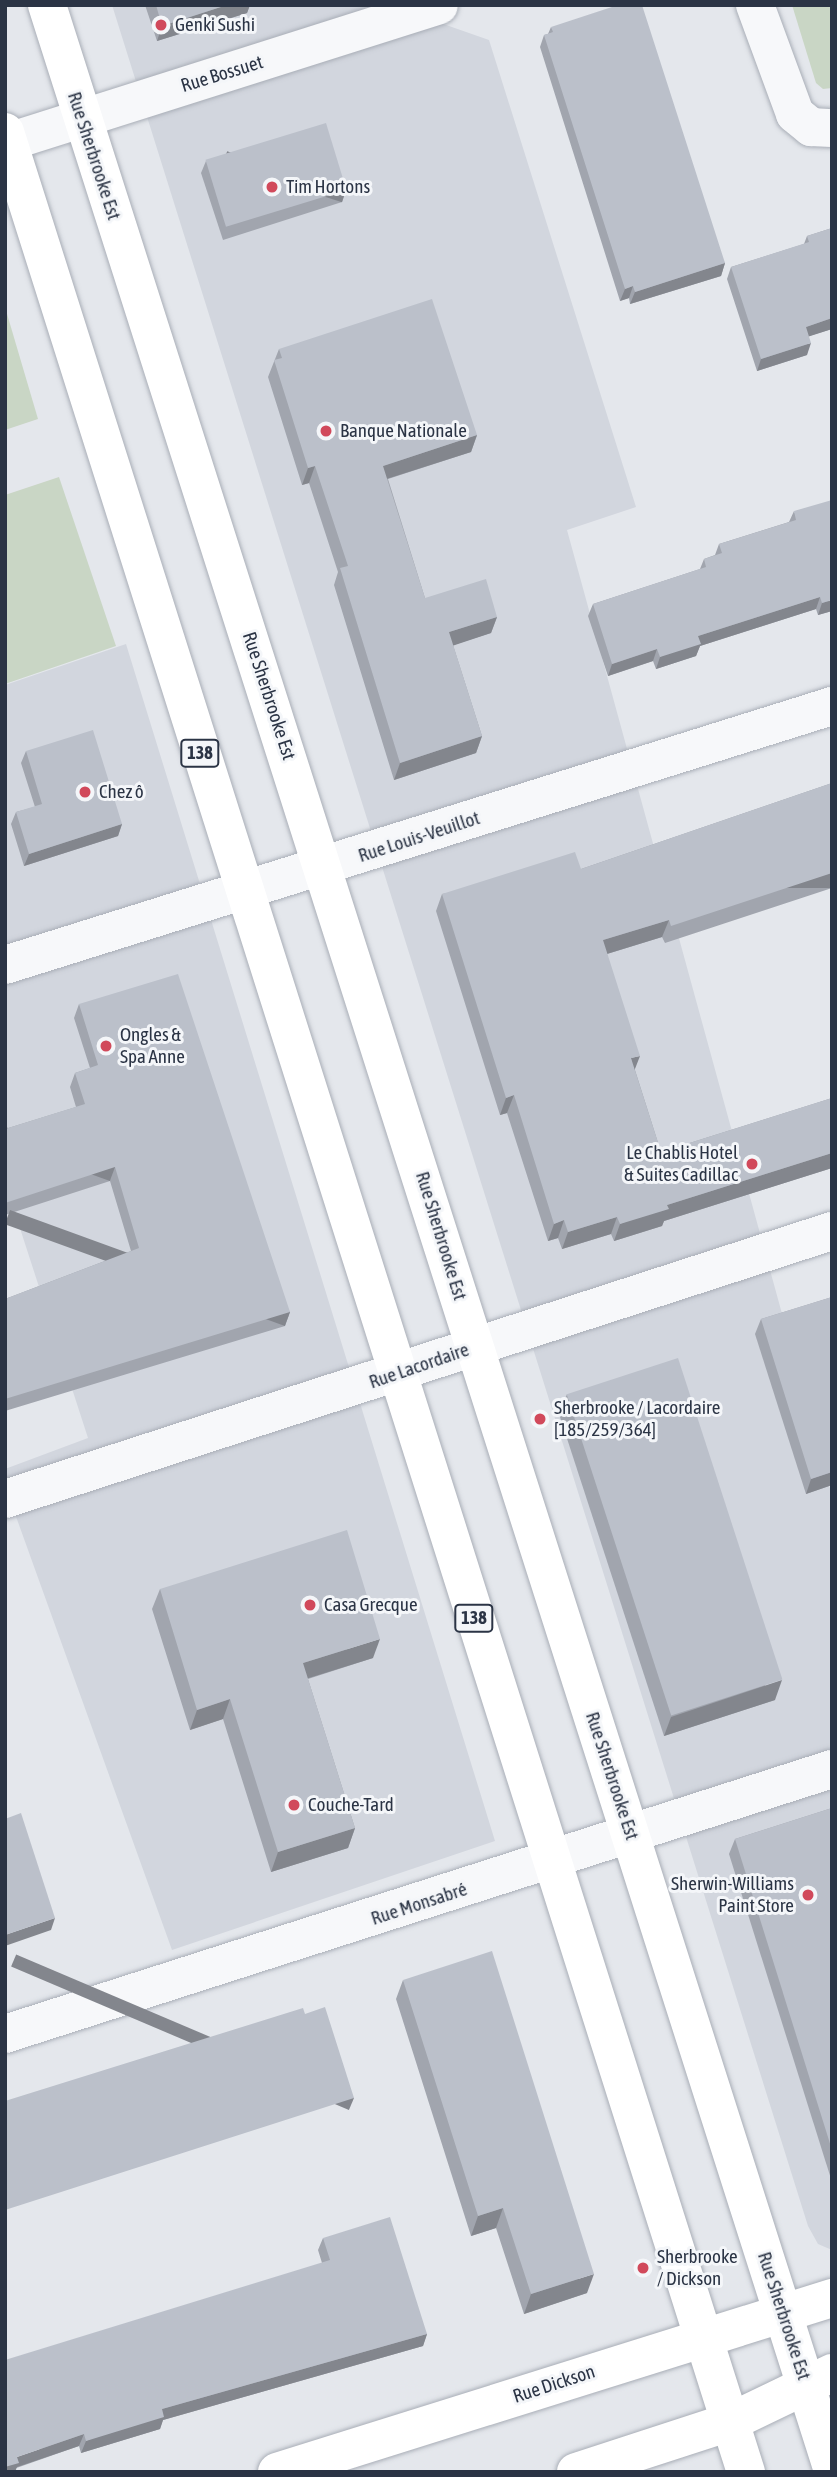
<!DOCTYPE html>
<meta charset="utf-8">
<style>
body{margin:0}
#map{position:relative;width:837px;height:2477px;overflow:hidden;background:#e4e7ec;font-family:"Asap Condensed",sans-serif}
div>[style]{position:absolute}
.built>*{inset:0;background:#d2d6de}
.green>*{inset:0;background:#c9d6c5}
.roads{filter:drop-shadow(0 0 2px #a9aeb7) drop-shadow(0 0 2px #a9aeb7)}
.street>*{height:38px;margin:-19px;padding:0 19px;transform-origin:19px;border-radius:19px;background:#f7f8fa}
.secondary>*{height:38px;margin:-19px;padding:0 19px;transform-origin:19px;border-radius:19px;background:#fff}
.primary>*{height:38px;margin:-19px;padding:0 19px;transform-origin:19px;border-radius:19px;background:#fff}
.wall>*{inset:0;background:#a1a5ae}
.shaded-wall>*{inset:0;background:#83868d;transform-origin:0 0}
.building>*{inset:0;background:#bbc0ca;transform-origin:0 0}
.dots>*{width:19px;height:19px;translate:-50% -50%;box-sizing:border-box;border:4px solid #f4f6f9;border-radius:50%}
span{translate:-50% -50%;white-space:nowrap;text-align:center;line-height:1.15;-webkit-text-stroke:6px #f4f6f9;paint-order:stroke}
.shield-label span{padding:2px 5px;background:#f4f6f9;border:2px solid;border-radius:5px;-webkit-text-stroke-width:0}
.shield-label{font-size:18px;color:#2b3445;font-weight:700}
.poi-label{font-size:19px;color:#2b3445}
.left{translate:0 -50%;text-align:left}
.right{translate:-100% -50%;text-align:right}
.street-label{font-size:19px;color:#2b3445}
.frame{position:absolute;inset:0;border:7px solid #2b3445;pointer-events:none}
</style>
<div id="map">
<div class="built">
<div style="clip-path:polygon(112px 5px,389px 5px,489px 40px,636px 507px,567px 530px,832px 1496px,832px 2250px,818px 2244px,808px 2226px)"></div>
<div style="clip-path:polygon(126px 644px,495px 1841px,172px 1950px,5px 1486px,5px 1469px,88px 1438px,5px 1182px,5px 685px)"></div>
</div>
<div class="green">
<div style="clip-path:polygon(792px 5px,832px 5px,832px 88px,823px 89px,816px 83px)"></div>
<div style="clip-path:polygon(5px 307px,38px 419px,5px 430px)"></div>
<div style="clip-path:polygon(59px 477px,116px 646px,5px 684px,5px 495px)"></div>
</div>
<div class="roads">
<div class="street">
<div style="left:755px;top:5px;width:116px;rotate:69.8deg"></div>
<div style="left:795px;top:114px;width:21px;rotate:39deg"></div>
<div style="left:811px;top:127px;width:21px;rotate:3deg"></div>
<div style="left:5px;top:143px;width:455px;rotate:-17.6deg"></div>
<div style="left:5px;top:965px;width:867px;rotate:-17.39deg"></div>
<div style="left:5px;top:1499px;width:869px;rotate:-17.96deg"></div>
<div style="left:5px;top:2034px;width:868px;rotate:-17.77deg"></div>
</div>
<div class="secondary">
<div style="left:277px;top:2472px;width:582px;rotate:-17.41deg"></div>
<div style="left:576px;top:2472px;width:162px;rotate:-18deg"></div>
<div style="left:730px;top:2422px;width:113px;rotate:-25.7deg"></div>
</div>
<div class="primary">
<div style="left:47px;top:5px;width:2584px;rotate:72.32deg"></div>
<div style="left:5px;top:132px;width:2455px;rotate:72.43deg"></div>
</div>
</div>
<div class="wall">
<div style="clip-path:polygon(145px 5px,250px 5px,247px 13px,157px 41px)"></div>
<div style="clip-path:polygon(551px 27px,725px 263px,721px 276px,630px 304px,629px 298px,620px 301px,540px 47px,544px 35px,548px 34px)"></div>
<div style="clip-path:polygon(206px 161px,346px 190px,342px 202px,223px 240px,201px 173px)"></div>
<div style="clip-path:polygon(832px 228px,832px 329px,809px 336px,807px 355px,757px 371px,727px 279px,731px 267px,804px 244px,807px 236px)"></div>
<div style="clip-path:polygon(279px 349px,477px 435px,471px 452px,388px 479px,425px 598px,497px 617px,491px 633px,453px 645px,482px 736px,476px 753px,394px 780px,334px 585px,338px 572px,309px 483px,302px 485px,268px 377px)"></div>
<div style="clip-path:polygon(794px 511px,832px 611px,818px 615px,816px 609px,700px 646px,696px 656px,656px 669px,653px 661px,608px 676px,588px 616px,593px 604px,700px 569px,704px 559px,715px 555px,719px 544px,789px 522px)"></div>
<div style="clip-path:polygon(26px 751px,122px 824px,118px 836px,24px 866px,11px 824px,16px 812px,35px 807px,21px 763px)"></div>
<div style="clip-path:polygon(832px 783px,832px 888px,665px 943px,662px 937px,607px 954px,635px 1070px,661px 1152px,832px 1098px,832px 1168px,664px 1221px,662px 1226px,614px 1241px,611px 1234px,562px 1249px,558px 1238px,548px 1241px,507px 1113px,500px 1115px,436px 911px,442px 894px,581px 869px)"></div>
<div style="clip-path:polygon(79px 1004px,290px 1312px,285px 1326px,5px 1411px,5px 1299px,131px 1251px,110px 1181px,5px 1215px,5px 1129px,76px 1107px,70px 1087px,75px 1073px,90px 1068px,74px 1018px)"></div>
<div style="clip-path:polygon(832px 1297px,832px 1485px,806px 1494px,755px 1334px,761px 1319px)"></div>
<div style="clip-path:polygon(567px 1394px,775px 1700px,664px 1736px,559px 1414px)"></div>
<div style="clip-path:polygon(160px 1589px,373px 1658px,308px 1679px,355px 1828px,348px 1848px,271px 1872px,223px 1719px,190px 1730px,152px 1609px)"></div>
<div style="clip-path:polygon(832px 1808px,832px 2182px,729px 1854px,735px 1839px)"></div>
<div style="clip-path:polygon(403px 1980px,587px 2293px,524px 2314px,496px 2228px,471px 2236px,396px 1999px)"></div>
<div style="clip-path:polygon(323px 2238px,427px 2334px,423px 2346px,163px 2420px,160px 2429px,81px 2453px,79px 2446px,5px 2472px,322px 2263px,318px 2250px)"></div>
</div>
<div class="shaded-wall">
<div style="clip-path:polygon(227px 5px,250px 5px,247px 13px,157px 41px,162px 26px)"></div>
<div style="left:346px;top:190px;width:13px;height:125px;rotate:108deg"></div>
<div style="clip-path:polygon(725px 263px,721px 276px,630px 304px,635px 292px)"></div>
<div style="clip-path:polygon(633px 286px,629px 298px,620px 301px,625px 289px)"></div>
<div style="clip-path:polygon(832px 318px,832px 329px,801px 339px,806px 327px)"></div>
<div style="clip-path:polygon(811px 343px,807px 355px,757px 371px,761px 359px)"></div>
<div style="clip-path:polygon(477px 435px,471px 452px,377px 482px,383px 466px)"></div>
<div style="clip-path:polygon(315px 466px,309px 483px,302px 485px,308px 468px)"></div>
<div style="clip-path:polygon(820px 597px,816px 609px,700px 646px,696px 656px,656px 669px,660px 657px,698px 636px)"></div>
<div style="clip-path:polygon(832px 600px,832px 611px,818px 615px,822px 603px)"></div>
<div style="clip-path:polygon(497px 617px,491px 633px,443px 649px,449px 632px)"></div>
<div style="clip-path:polygon(657px 649px,653px 661px,608px 676px,612px 664px)"></div>
<div style="clip-path:polygon(482px 736px,476px 753px,394px 780px,400px 763px)"></div>
<div style="clip-path:polygon(122px 824px,118px 836px,24px 866px,29px 854px)"></div>
<div style="left:832px;top:873px;width:15px;height:169px;rotate:90deg"></div>
<div style="clip-path:polygon(669px 920px,662px 937px,597px 957px,603px 940px)"></div>
<div style="clip-path:polygon(640px 1056px,633px 1074px,631px 1058px)"></div>
<div style="clip-path:polygon(514px 1095px,507px 1113px,500px 1115px,506px 1098px)"></div>
<div style="clip-path:polygon(832px 1153px,832px 1168px,664px 1221px,662px 1226px,614px 1241px,620px 1224px,667px 1205px)"></div>
<div style="left:115px;top:1167px;width:15px;height:116px;rotate:110deg"></div>
<div style="clip-path:polygon(617px 1217px,611px 1234px,562px 1249px,568px 1232px)"></div>
<div style="clip-path:polygon(564px 1220px,558px 1238px,548px 1241px,554px 1224px)"></div>
<div style="left:290px;top:1312px;width:15px;height:298px;rotate:110deg"></div>
<div style="clip-path:polygon(832px 1472px,832px 1485px,806px 1494px,811px 1479px)"></div>
<div style="clip-path:polygon(380px 1639px,373px 1658px,296px 1682px,303px 1663px)"></div>
<div style="clip-path:polygon(782px 1680px,775px 1700px,664px 1736px,671px 1717px)"></div>
<div style="clip-path:polygon(230px 1699px,223px 1719px,190px 1730px,197px 1710px)"></div>
<div style="clip-path:polygon(355px 1828px,348px 1848px,271px 1872px,278px 1852px)"></div>
<div style="clip-path:polygon(55px 1918px,51px 1930px,5px 1946px,5px 1935px)"></div>
<div style="left:354px;top:2098px;width:13px;height:367px;rotate:113deg"></div>
<div style="clip-path:polygon(503px 2208px,496px 2228px,471px 2236px,478px 2216px)"></div>
<div style="clip-path:polygon(594px 2274px,587px 2293px,524px 2314px,531px 2294px)"></div>
<div style="clip-path:polygon(427px 2334px,423px 2346px,163px 2420px,160px 2429px,81px 2453px,86px 2441px,162px 2409px)"></div>
<div style="clip-path:polygon(84px 2434px,79px 2446px,17px 2467px,15px 2472px,5px 2472px,5px 2467px,17px 2457px)"></div>
</div>
<div class="building">
<div style="clip-path:polygon(156px 5px,227px 5px,162px 26px)"></div>
<div style="clip-path:polygon(618px 5px,642px 5px,725px 263px,635px 292px,633px 286px,625px 289px,544px 35px,553px 32px,551px 27px)"></div>
<div style="left:326px;top:123px;width:70px;height:126px;rotate:73deg"></div>
<div style="clip-path:polygon(832px 228px,832px 318px,806px 327px,811px 343px,761px 359px,731px 267px,809px 242px,807px 236px)"></div>
<div style="clip-path:polygon(432px 299px,477px 435px,383px 466px,425px 598px,486px 579px,497px 617px,449px 632px,482px 736px,400px 763px,340px 568px,348px 566px,315px 466px,308px 468px,274px 360px,282px 358px,279px 349px)"></div>
<div style="clip-path:polygon(832px 500px,832px 600px,822px 603px,820px 597px,698px 636px,701px 644px,660px 657px,657px 649px,612px 664px,593px 604px,706px 567px,704px 559px,722px 553px,719px 544px,796px 520px,794px 511px)"></div>
<div style="clip-path:polygon(93px 730px,122px 824px,29px 854px,16px 812px,42px 804px,26px 751px)"></div>
<div style="clip-path:polygon(832px 783px,832px 873px,671px 926px,669px 920px,603px 940px,640px 1056px,631px 1058px,661px 1152px,832px 1098px,832px 1153px,667px 1205px,669px 1209px,620px 1224px,617px 1217px,568px 1232px,564px 1220px,554px 1224px,514px 1095px,506px 1098px,442px 894px,575px 852px,581px 869px)"></div>
<div style="clip-path:polygon(178px 974px,290px 1312px,5px 1399px,5px 1299px,139px 1248px,115px 1167px,5px 1203px,5px 1129px,85px 1104px,75px 1073px,98px 1065px,79px 1004px)"></div>
<div style="clip-path:polygon(832px 1297px,832px 1472px,811px 1479px,761px 1319px)"></div>
<div style="left:678px;top:1358px;width:338px;height:117px;rotate:72deg"></div>
<div style="clip-path:polygon(347px 1530px,380px 1639px,303px 1663px,355px 1828px,278px 1852px,230px 1699px,197px 1710px,160px 1589px)"></div>
<div style="clip-path:polygon(832px 1808px,832px 2150px,735px 1839px)"></div>
<div style="clip-path:polygon(21px 1813px,55px 1918px,5px 1935px,5px 1819px)"></div>
<div style="clip-path:polygon(492px 1951px,594px 2274px,531px 2294px,503px 2208px,478px 2216px,403px 1980px)"></div>
<div style="clip-path:polygon(325px 2007px,354px 2098px,5px 2210px,5px 2101px,303px 2008px,305px 2014px)"></div>
<div style="clip-path:polygon(390px 2217px,427px 2334px,162px 2409px,164px 2417px,86px 2441px,84px 2434px,17px 2457px,19px 2463px,5px 2467px,5px 2360px,330px 2260px,323px 2238px)"></div>
</div>
<div class="dots">
<div style="left:161px;top:25px;background:#d1495b"></div>
<div style="left:272px;top:187px;background:#d1495b"></div>
<div style="left:326px;top:431px;background:#d1495b"></div>
<div style="left:85px;top:792px;background:#d1495b"></div>
<div style="left:106px;top:1046px;background:#d1495b"></div>
<div style="left:752px;top:1164px;background:#d1495b"></div>
<div style="left:540px;top:1419px;background:#d1495b"></div>
<div style="left:310px;top:1605px;background:#d1495b"></div>
<div style="left:294px;top:1805px;background:#d1495b"></div>
<div style="left:808px;top:1895px;background:#d1495b"></div>
<div style="left:643px;top:2268px;background:#d1495b"></div>
</div>
<div class="shield-label">
<span style="left:200px;top:753px">138</span>
<span style="left:474px;top:1618px">138</span>
</div>
<div class="poi-label">
<span class="left" style="left:175px;top:25px">Genki Sushi</span>
<span class="left" style="left:286px;top:187px">Tim Hortons</span>
<span class="left" style="left:340px;top:431px">Banque Nationale</span>
<span class="left" style="left:99px;top:792px">Chez ô</span>
<span class="left" style="left:120px;top:1046px">Ongles &amp;<br>Spa Anne</span>
<span class="right" style="left:738px;top:1164px">Le Chablis Hotel<br>&amp; Suites Cadillac</span>
<span class="left" style="left:554px;top:1419px">Sherbrooke / Lacordaire<br>[185/259/364]</span>
<span class="left" style="left:324px;top:1605px">Casa Grecque</span>
<span class="left" style="left:308px;top:1805px">Couche-Tard</span>
<span class="right" style="left:794px;top:1895px">Sherwin-Williams<br>Paint Store</span>
<span class="left" style="left:657px;top:2268px">Sherbrooke<br>/ Dickson</span>
</div>
<div class="street-label">
<span style="left:222px;top:74px;rotate:-17deg">Rue Bossuet</span>
<span style="left:94px;top:156px;rotate:72deg">Rue Sherbrooke Est</span>
<span style="left:269px;top:696px;rotate:72deg">Rue Sherbrooke Est</span>
<span style="left:419px;top:837px;rotate:-18deg">Rue Louis-Veuillot</span>
<span style="left:441px;top:1236px;rotate:73deg">Rue Sherbrooke Est</span>
<span style="left:419px;top:1366px;rotate:-19deg">Rue Lacordaire</span>
<span style="left:612px;top:1776px;rotate:72deg">Rue Sherbrooke Est</span>
<span style="left:419px;top:1904px;rotate:-18deg">Rue Monsabré</span>
<span style="left:784px;top:2316px;rotate:72deg">Rue Sherbrooke Est</span>
<span style="left:554px;top:2384px;rotate:-18deg">Rue Dickson</span>
</div>
<div class="frame"></div>
</div>
